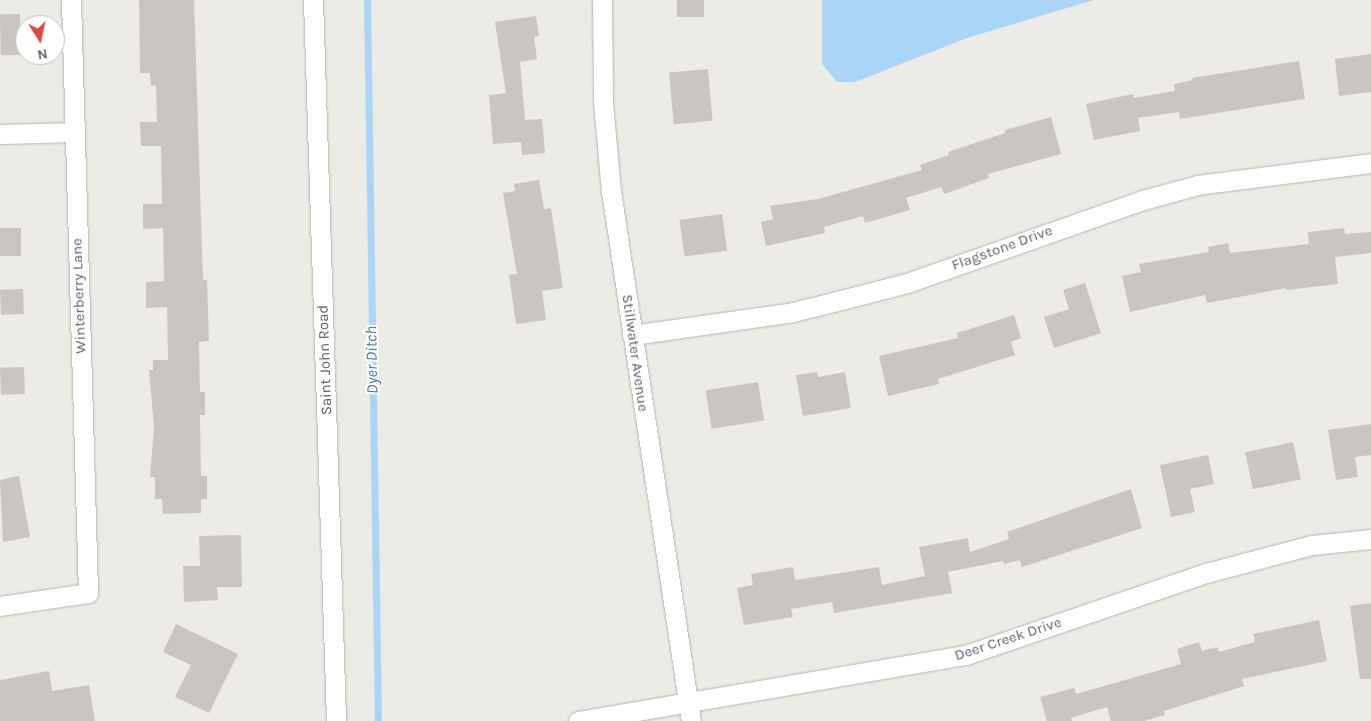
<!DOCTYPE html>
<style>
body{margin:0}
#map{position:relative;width:1371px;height:721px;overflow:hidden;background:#edebe5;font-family:Karla,sans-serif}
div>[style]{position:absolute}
.water>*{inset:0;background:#abd5f7}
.stream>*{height:7px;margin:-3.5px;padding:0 3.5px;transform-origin:3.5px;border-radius:3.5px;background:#abd5f7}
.building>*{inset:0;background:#c9c6c2;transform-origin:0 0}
.roads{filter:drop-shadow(0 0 1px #b2b5b8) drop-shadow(0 0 1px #b2b5b8)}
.street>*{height:19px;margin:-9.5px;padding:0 9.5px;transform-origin:9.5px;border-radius:9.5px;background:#fff}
span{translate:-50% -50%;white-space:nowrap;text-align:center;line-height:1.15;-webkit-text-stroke:4px #fff;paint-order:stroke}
.street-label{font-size:15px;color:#5c6064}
.water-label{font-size:16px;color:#4a77a7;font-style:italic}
.north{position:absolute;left:15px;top:15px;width:50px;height:50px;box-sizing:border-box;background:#fff;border:1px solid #bebfc1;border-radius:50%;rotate:170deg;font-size:14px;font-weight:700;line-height:20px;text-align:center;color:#5c6064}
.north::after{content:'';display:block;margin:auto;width:18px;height:22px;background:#d84c40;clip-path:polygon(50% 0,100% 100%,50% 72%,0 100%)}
</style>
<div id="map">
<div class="water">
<div style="clip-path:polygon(822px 0,1094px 0,967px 38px,855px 82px,837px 82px,822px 64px)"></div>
</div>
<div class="stream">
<div style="left:367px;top:0;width:721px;rotate:89.13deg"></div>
</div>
<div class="building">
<div style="clip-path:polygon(139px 0,194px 0,203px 280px,207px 280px,209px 341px,199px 342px,200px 392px,205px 392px,205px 415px,200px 415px,201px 476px,207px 476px,207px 499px,201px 499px,201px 513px,163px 514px,162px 499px,155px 499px,155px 477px,150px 477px,154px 427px,149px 370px,153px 370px,153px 360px,168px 360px,167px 307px,146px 308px,146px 282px,164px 281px,163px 228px,143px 229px,143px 204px,162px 204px,161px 146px,141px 146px,140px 122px,157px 122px,156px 85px,151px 86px,150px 73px,140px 73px)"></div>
<div style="left:677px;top:0;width:27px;height:17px"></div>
<div style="left:20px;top:14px;width:41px;height:20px;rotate:89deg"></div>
<div style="clip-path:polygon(536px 16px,539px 36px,534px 37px,537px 59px,520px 62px,525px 120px,542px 119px,545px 153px,522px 155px,521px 142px,493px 144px,489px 95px,506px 93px,495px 22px)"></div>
<div style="clip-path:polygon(1371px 54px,1371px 92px,1339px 96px,1335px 59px)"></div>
<div style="clip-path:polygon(1299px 61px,1305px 99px,1180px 119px,1179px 112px,1138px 118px,1140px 131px,1094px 140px,1086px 104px,1133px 94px,1134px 98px,1175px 91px,1174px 84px,1193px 80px,1192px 78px)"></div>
<div style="left:708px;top:69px;width:52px;height:39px;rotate:85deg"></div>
<div style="clip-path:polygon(1051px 117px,1061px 154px,988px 174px,989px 178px,944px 194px,941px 187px,906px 198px,910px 210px,865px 223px,863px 216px,824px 227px,825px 233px,766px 246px,761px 222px,773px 219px,770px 206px,818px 199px,922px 170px,920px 165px,949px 155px,948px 152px,1005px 133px,1005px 130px)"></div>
<div style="clip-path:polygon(539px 180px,544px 209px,551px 208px,563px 288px,542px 291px,546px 320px,516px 324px,509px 275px,517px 274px,503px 193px,515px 191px,514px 184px)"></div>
<div style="left:722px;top:214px;width:37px;height:43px;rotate:82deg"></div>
<div style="left:0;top:228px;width:21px;height:28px"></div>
<div style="clip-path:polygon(1344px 228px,1345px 234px,1371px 232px,1371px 253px,1335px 257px,1338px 284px,1286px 290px,1286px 288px,1207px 303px,1205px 295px,1130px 312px,1122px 276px,1141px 272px,1139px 264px,1209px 252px,1208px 247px,1228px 243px,1230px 253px,1309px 244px,1308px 232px)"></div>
<div style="clip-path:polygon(1085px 283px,1101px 333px,1054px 348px,1044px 317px,1069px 309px,1063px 290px)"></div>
<div style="left:23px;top:289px;width:25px;height:23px;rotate:88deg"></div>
<div style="clip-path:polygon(1014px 315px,1021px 338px,1011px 342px,1015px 355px,938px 379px,939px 384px,888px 396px,879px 356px,958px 338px,957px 333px)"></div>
<div style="left:24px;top:367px;width:27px;height:24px;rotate:88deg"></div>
<div style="clip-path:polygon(817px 372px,818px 377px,845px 372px,851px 408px,803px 416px,796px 375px)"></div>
<div style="left:758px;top:382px;width:39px;height:53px;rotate:81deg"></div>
<div style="clip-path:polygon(1371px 424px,1371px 455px,1355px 457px,1358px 477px,1336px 480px,1328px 430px)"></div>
<div style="left:1293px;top:442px;width:38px;height:49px;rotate:78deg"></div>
<div style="clip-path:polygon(1208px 455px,1214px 484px,1190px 489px,1195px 512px,1171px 517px,1160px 465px)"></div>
<div style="clip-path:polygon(19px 476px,30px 537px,3px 542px,0 480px)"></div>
<div style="clip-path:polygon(1131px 489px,1142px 528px,1022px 567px,1020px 560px,1004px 564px,1003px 561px,948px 572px,952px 593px,834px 613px,832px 602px,791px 609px,793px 617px,744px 625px,737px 588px,753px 585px,751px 574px,793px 567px,795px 580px,879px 567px,882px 585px,925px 576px,919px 547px,968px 538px,970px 552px,1009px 539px,1007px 532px)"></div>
<div style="clip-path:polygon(241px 535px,242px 587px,217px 587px,218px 600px,184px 602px,183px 566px,200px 566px,199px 536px)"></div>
<div style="clip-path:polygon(1371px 603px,1371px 679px,1360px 679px,1350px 606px)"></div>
<div style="clip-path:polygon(1319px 620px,1327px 661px,1242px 679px,1244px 686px,1164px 711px,1165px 715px,1144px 721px,1111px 721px,1107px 707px,1071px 718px,1072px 721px,1047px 721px,1040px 697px,1074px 688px,1076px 694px,1181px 664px,1177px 649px,1199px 642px,1202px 651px,1217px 647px,1219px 652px,1255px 642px,1253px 634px)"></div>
<div style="clip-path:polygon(176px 624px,238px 654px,209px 713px,175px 697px,191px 665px,163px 652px)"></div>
<div style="clip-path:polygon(49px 671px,52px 691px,89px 685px,95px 721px,0 721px,0 680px)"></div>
</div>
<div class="roads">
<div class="street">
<div style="left:313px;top:0;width:721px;rotate:88.17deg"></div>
<div style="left:602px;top:0;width:102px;rotate:89.4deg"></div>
<div style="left:603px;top:102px;width:89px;rotate:84.9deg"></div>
<div style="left:611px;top:191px;width:536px;rotate:81.42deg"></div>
<div style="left:0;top:134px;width:74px;rotate:-1.5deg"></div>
<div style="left:632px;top:335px;width:163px;rotate:-8.1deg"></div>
<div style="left:793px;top:312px;width:54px;rotate:-14deg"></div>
<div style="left:845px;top:299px;width:64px;rotate:-14.5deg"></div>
<div style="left:907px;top:283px;width:250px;rotate:-19.4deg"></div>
<div style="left:1143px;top:200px;width:56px;rotate:-15.5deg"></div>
<div style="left:1197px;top:185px;width:175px;rotate:-7.2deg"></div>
<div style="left:0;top:606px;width:89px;rotate:-8.4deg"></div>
<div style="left:88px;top:593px;width:593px;rotate:-91.64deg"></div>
<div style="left:578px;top:721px;width:394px;rotate:-9.7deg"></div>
<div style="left:966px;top:655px;width:254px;rotate:-18.9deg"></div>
<div style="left:1206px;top:573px;width:110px;rotate:-14.8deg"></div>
<div style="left:1312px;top:545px;width:59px;rotate:-5.8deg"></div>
</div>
</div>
<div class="street-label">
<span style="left:1002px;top:248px;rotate:-20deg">Flagstone Drive</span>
<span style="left:79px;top:296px;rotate:-92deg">Winterberry Lane</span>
<span style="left:635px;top:353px;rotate:82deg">Stillwater Avenue</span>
<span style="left:325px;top:360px;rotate:-92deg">Saint John Road</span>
<span style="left:1008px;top:639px;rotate:-18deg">Deer Creek Drive</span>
</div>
<div class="water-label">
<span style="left:372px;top:360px;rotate:-91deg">Dyer Ditch</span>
</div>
<div class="north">N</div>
</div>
